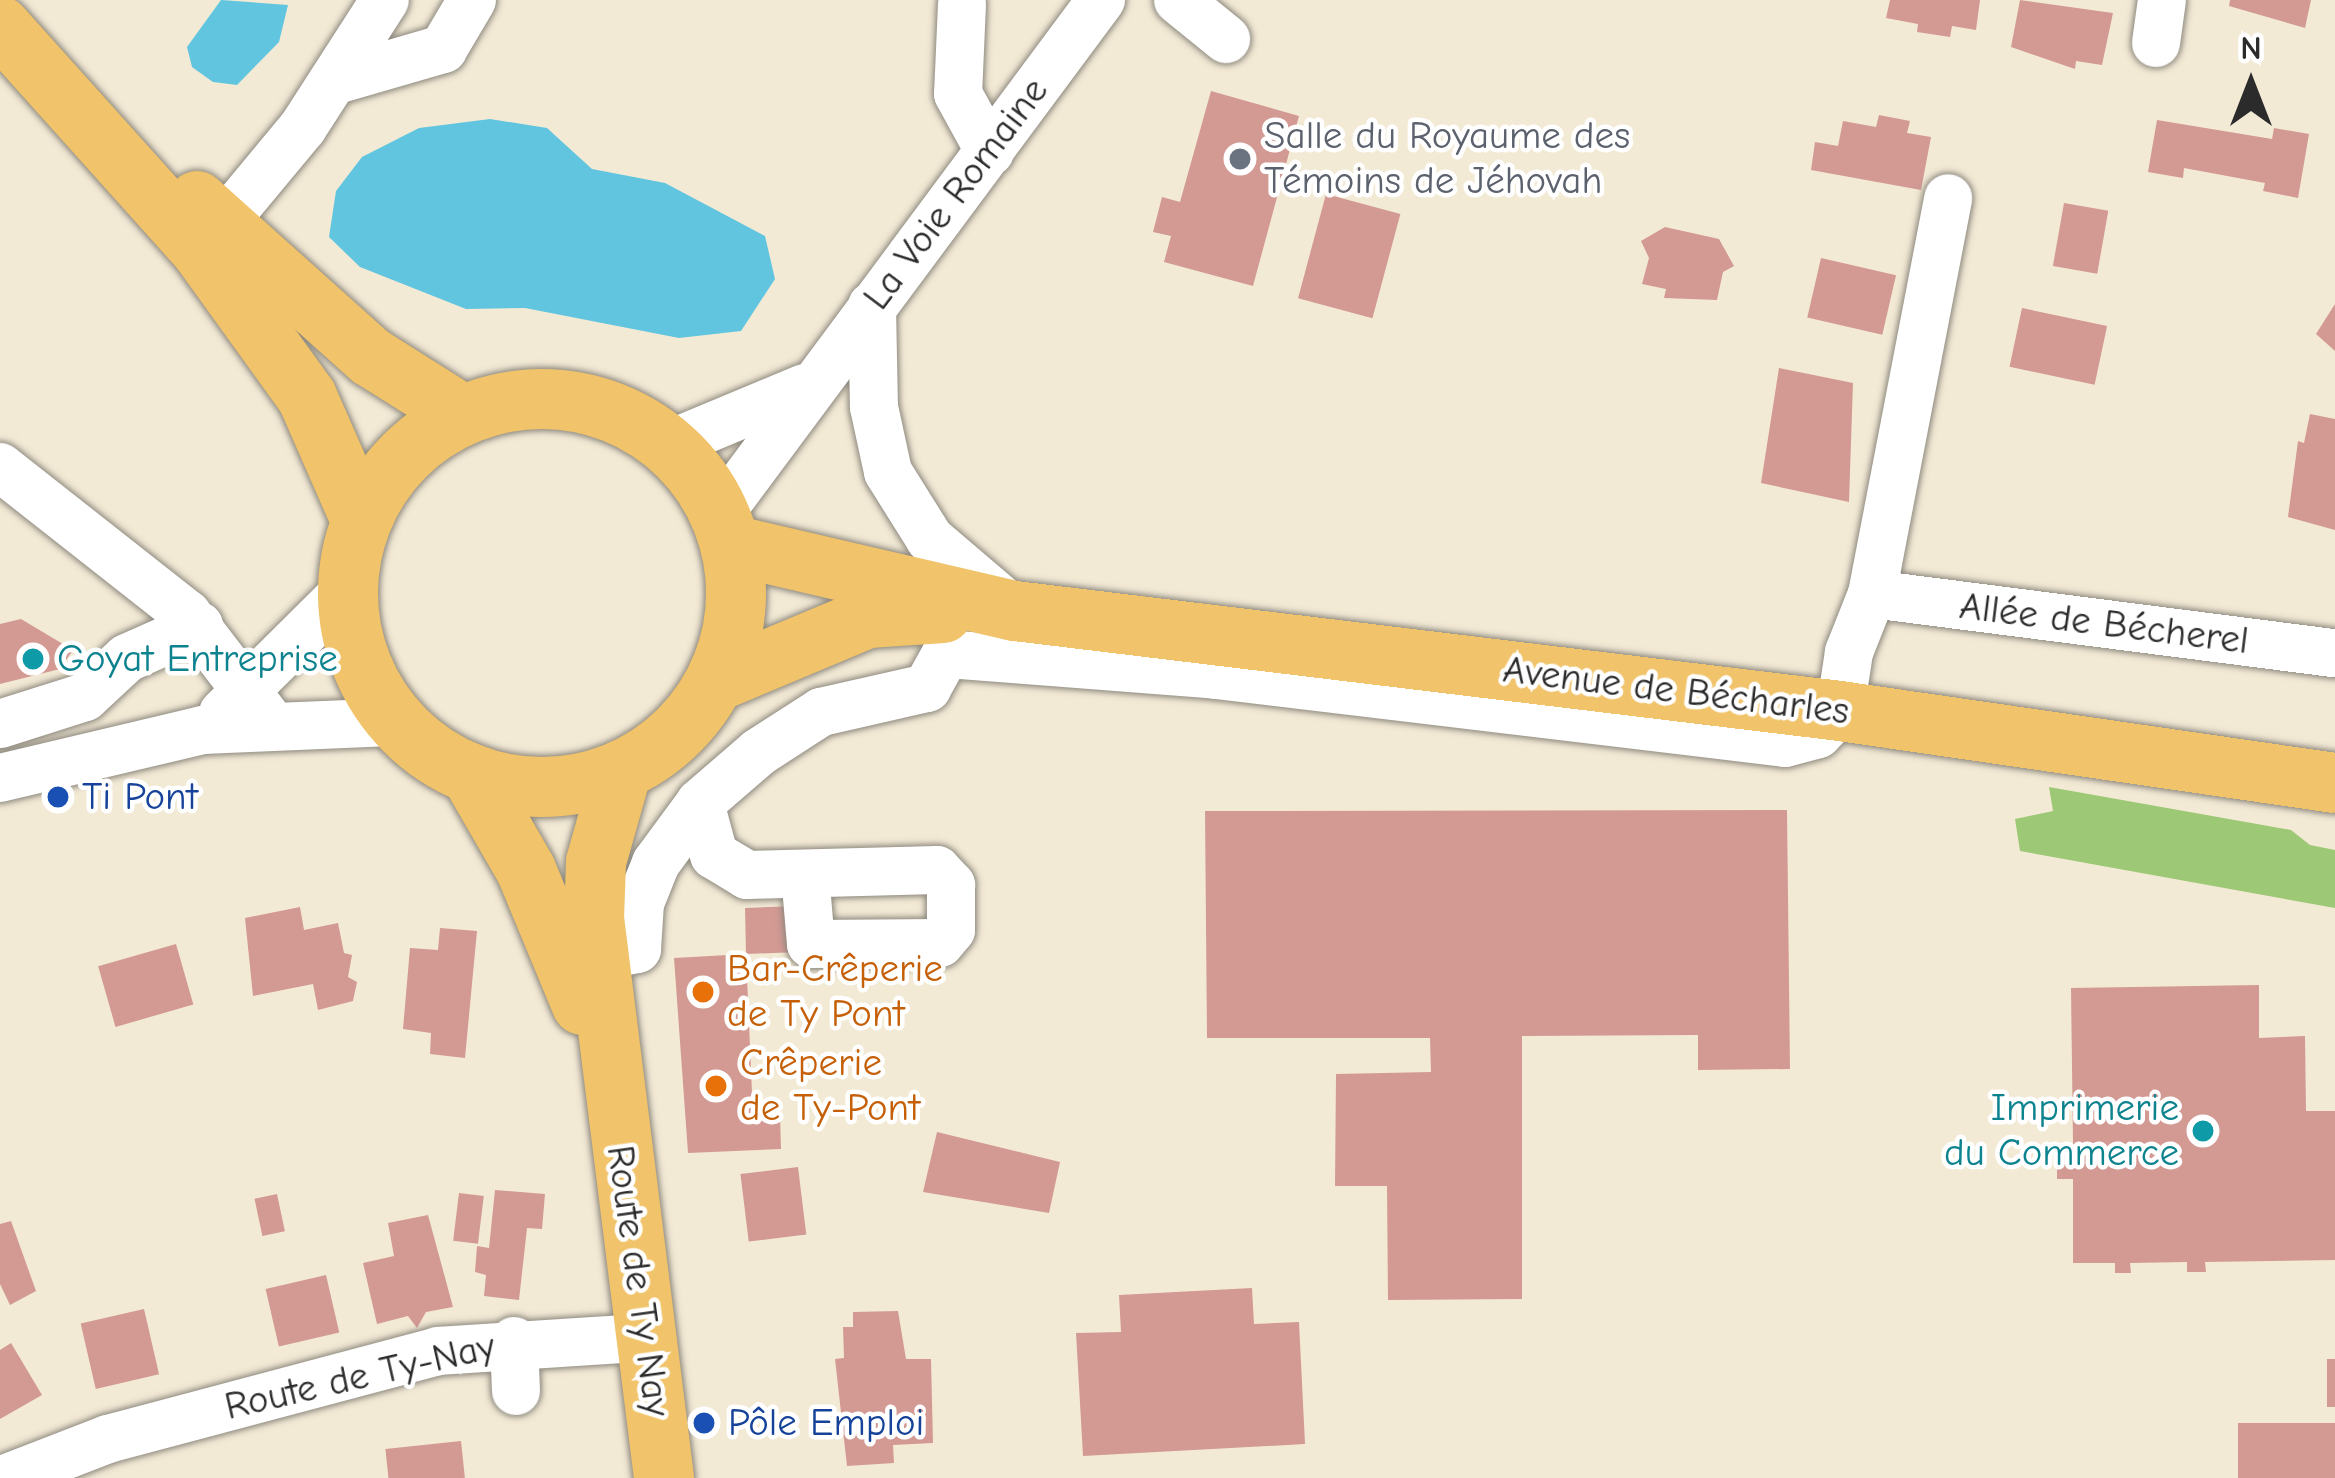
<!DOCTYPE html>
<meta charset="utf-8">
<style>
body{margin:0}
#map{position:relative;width:2335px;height:1478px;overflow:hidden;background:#f3ead5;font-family:"Comic Neue",sans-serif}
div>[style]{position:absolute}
.green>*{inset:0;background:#9dc875}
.water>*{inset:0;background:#61c5df}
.building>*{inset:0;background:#d39993;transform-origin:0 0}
.roads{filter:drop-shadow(0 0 3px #8f8a80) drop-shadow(0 0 3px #8f8a80)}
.minor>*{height:48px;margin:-24px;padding:0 24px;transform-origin:24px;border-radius:24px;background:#fff}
.major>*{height:60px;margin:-30px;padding:0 30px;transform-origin:30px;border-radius:30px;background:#f1c36a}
.major>.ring{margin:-30px;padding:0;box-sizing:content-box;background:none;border:60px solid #f1c36a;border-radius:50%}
.dots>*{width:33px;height:33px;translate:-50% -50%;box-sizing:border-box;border:6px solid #fff;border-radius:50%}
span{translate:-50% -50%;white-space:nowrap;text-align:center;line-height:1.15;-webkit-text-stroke:9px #fff;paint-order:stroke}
.worship-label{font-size:39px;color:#5b616d}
.left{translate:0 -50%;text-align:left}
.street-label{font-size:39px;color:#2b2b2b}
.culture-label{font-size:39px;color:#0d838f}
.right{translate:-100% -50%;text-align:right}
.transit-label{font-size:39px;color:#164399}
.food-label{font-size:39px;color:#c56008}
.north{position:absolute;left:2191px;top:24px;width:120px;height:120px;-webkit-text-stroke:9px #fff;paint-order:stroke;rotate:0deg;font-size:33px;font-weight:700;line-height:48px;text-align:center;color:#2b2b2b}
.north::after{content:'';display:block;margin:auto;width:42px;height:54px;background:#2b2b2b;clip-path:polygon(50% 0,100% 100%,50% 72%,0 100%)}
</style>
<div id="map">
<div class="green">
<div style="clip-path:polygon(2049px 787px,2291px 830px,2310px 845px,2335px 850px,2335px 908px,2020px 851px,2015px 819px,2053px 811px)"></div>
</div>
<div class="water">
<div style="clip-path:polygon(221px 0,288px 5px,279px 42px,237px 85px,213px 82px,192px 67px,187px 47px)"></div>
<div style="clip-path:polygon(490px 119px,547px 128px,592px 169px,665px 183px,765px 236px,775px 279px,741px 331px,679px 338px,525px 308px,466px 309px,360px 267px,329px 237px,336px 191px,362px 157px,419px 128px)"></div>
</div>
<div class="building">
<div style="clip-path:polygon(1890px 0,1980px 0,1976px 30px,1952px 26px,1950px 37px,1917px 32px,1918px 24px,1886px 18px)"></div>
<div style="clip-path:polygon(2020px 0,2113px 13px,2102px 65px,2076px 61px,2075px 69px,2011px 47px)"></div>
<div style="clip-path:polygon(2230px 0,2311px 0,2305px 28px,2229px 6px)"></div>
<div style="clip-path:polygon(1211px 91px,1299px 116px,1253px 286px,1164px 262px,1171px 236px,1153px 232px,1162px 197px,1180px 202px)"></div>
<div style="clip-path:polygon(1879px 115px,1910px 121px,1907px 133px,1931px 137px,1921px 190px,1811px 170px,1815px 142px,1838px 146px,1843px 121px,1876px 127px)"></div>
<div style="clip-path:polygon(2157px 120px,2272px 139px,2274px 128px,2309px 134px,2298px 198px,2263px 191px,2265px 183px,2184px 168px,2183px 178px,2148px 172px)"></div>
<div style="left:1326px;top:194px;width:77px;height:108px;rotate:15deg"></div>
<div style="left:2064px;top:203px;width:45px;height:64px;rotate:10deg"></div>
<div style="clip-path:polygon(1665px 227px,1719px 239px,1734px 266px,1723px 272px,1717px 300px,1664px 298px,1666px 289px,1642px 284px,1649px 258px,1641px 241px)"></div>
<div style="left:1821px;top:258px;width:77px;height:61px;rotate:13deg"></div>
<div style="clip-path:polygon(2335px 304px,2335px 351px,2316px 334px)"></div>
<div style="left:2022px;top:308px;width:87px;height:60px;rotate:12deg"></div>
<div style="clip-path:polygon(1779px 368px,1853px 383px,1849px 502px,1761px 483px)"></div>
<div style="clip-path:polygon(2310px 414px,2335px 419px,2335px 530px,2288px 517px,2298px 441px,2304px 443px)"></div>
<div style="clip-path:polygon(21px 619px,73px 650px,60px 669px,0 684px,0 624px)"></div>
<div style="clip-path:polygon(1787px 810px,1790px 1069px,1698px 1070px,1698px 1035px,1522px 1036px,1522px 1299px,1388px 1300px,1387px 1186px,1335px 1186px,1336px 1074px,1431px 1072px,1430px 1038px,1207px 1038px,1205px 811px)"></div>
<div style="clip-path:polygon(797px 906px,798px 952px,746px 954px,753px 1116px,780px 1115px,781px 1149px,688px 1153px,674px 958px,746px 954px,745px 908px)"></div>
<div style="clip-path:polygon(300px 907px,304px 930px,338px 923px,344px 953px,352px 955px,348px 977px,357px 982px,353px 1001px,318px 1010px,313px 984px,253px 996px,245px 918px)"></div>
<div style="clip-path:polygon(440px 928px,477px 931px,465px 1058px,430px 1054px,431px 1033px,403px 1029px,410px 948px,438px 950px)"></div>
<div style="left:176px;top:944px;width:63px;height:81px;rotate:74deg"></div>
<div style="clip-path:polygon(2259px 985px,2259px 1038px,2305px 1036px,2306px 1111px,2335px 1111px,2335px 1260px,2205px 1262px,2206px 1272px,2187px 1272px,2187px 1262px,2130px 1263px,2131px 1273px,2115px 1273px,2115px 1263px,2073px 1263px,2073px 1179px,2057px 1179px,2057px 1144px,2073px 1144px,2071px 988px)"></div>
<div style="clip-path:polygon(937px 1132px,1060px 1162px,1049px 1213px,923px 1192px)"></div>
<div style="left:798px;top:1167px;width:68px;height:58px;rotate:83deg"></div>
<div style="clip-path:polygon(495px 1190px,545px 1194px,542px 1229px,527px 1228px,519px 1300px,484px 1296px,486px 1275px,475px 1272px,477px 1246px,489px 1248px)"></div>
<div style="left:459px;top:1193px;width:25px;height:48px;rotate:7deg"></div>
<div style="left:277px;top:1194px;width:38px;height:23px;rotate:78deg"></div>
<div style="clip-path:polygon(428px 1215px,453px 1307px,426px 1312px,417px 1328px,408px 1316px,377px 1324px,363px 1263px,394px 1256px,388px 1223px)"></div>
<div style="clip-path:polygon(11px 1221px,36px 1291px,10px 1305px,0 1284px,0 1224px)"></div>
<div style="left:326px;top:1275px;width:59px;height:62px;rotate:77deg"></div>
<div style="clip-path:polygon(1252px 1288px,1254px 1324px,1299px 1322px,1305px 1444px,1083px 1456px,1076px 1333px,1121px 1332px,1119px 1295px)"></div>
<div style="left:144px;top:1309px;width:67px;height:65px;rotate:77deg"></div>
<div style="clip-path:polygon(898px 1311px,906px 1359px,931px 1359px,933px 1443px,893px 1445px,894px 1463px,847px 1466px,835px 1359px,844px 1358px,843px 1327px,853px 1327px,853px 1312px)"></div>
<div style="clip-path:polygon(11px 1343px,42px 1395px,0 1419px,0 1350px)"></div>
<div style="left:2327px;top:1359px;width:8px;height:48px"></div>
<div style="left:2335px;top:1423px;width:55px;height:97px;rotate:90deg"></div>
<div style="left:461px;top:1441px;width:37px;height:76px;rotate:84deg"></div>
</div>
<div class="roads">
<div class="minor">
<div style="left:1178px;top:0;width:62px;rotate:39.1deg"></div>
<div style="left:962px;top:4px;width:90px;rotate:92.5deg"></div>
<div style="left:958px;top:94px;width:66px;rotate:61.1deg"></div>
<div style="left:2156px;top:43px;width:43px;rotate:-82.1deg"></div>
<div style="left:333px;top:81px;width:115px;rotate:-16.2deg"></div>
<div style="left:443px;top:49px;width:57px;rotate:-59.4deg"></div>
<div style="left:201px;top:250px;width:160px;rotate:-50.3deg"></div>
<div style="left:303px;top:127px;width:151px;rotate:-57.2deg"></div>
<div style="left:872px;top:306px;width:101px;rotate:88.9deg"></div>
<div style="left:874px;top:407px;width:66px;rotate:77.8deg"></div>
<div style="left:888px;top:472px;width:79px;rotate:57.9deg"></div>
<div style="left:930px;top:539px;width:100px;rotate:40.5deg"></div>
<div style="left:668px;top:445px;width:147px;rotate:-22.7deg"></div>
<div style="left:0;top:467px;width:238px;rotate:38.2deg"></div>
<div style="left:187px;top:614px;width:136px;rotate:52.5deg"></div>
<div style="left:720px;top:513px;width:639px;rotate:-53.4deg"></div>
<div style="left:1872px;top:594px;width:467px;rotate:7.3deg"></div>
<div style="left:223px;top:713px;width:175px;rotate:-44.8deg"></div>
<div style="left:0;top:724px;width:89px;rotate:-17.6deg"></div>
<div style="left:85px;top:697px;width:57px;rotate:-42.9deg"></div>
<div style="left:127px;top:658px;width:79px;rotate:-24deg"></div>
<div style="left:0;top:778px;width:209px;rotate:-13.3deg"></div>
<div style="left:203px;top:730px;width:194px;rotate:-2.4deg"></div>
<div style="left:700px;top:803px;width:54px;rotate:74.9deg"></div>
<div style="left:714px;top:855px;width:39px;rotate:31deg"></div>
<div style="left:747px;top:875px;width:190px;rotate:-1.5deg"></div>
<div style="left:937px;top:870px;width:21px;rotate:47deg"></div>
<div style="left:951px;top:885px;width:45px;rotate:90deg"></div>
<div style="left:951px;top:930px;width:17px;rotate:130deg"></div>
<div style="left:940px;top:943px;width:129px;rotate:179.6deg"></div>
<div style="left:811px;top:944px;width:70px;rotate:-94.9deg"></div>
<div style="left:597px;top:957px;width:41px;rotate:-11.3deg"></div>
<div style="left:637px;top:949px;width:46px;rotate:-86.3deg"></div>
<div style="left:640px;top:903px;width:43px;rotate:-68.2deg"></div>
<div style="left:656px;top:863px;width:74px;rotate:-53.7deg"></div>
<div style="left:700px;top:803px;width:78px;rotate:-40.8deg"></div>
<div style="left:759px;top:752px;width:74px;rotate:-32.8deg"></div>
<div style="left:821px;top:712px;width:109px;rotate:-12.8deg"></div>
<div style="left:927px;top:688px;width:39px;rotate:-61deg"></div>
<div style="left:946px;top:654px;width:271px;rotate:4.4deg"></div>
<div style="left:1216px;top:675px;width:573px;rotate:6.81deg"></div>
<div style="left:1785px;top:743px;width:34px;rotate:-15deg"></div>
<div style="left:1818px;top:734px;width:32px;rotate:-46deg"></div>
<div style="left:1840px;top:711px;width:60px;rotate:-81.3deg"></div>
<div style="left:1849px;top:652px;width:62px;rotate:-68.4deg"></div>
<div style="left:1872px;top:594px;width:403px;rotate:-79.1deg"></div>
<div style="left:514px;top:1341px;width:50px;rotate:87.7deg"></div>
<div style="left:7px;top:1478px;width:108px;rotate:-21.1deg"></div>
<div style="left:108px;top:1439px;width:342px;rotate:-14.9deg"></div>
<div style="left:438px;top:1351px;width:214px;rotate:-3.7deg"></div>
</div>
<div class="major">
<div style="left:0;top:26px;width:301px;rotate:48.1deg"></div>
<div style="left:201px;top:250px;width:181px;rotate:54.2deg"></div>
<div style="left:307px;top:397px;width:134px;rotate:66.3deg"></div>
<div style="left:197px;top:201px;width:234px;rotate:41.9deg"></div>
<div style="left:371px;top:357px;width:109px;rotate:32.2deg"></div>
<div class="ring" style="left:348px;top:399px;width:328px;height:328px"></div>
<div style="left:731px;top:545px;width:292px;rotate:13.1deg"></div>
<div style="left:1015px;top:611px;width:831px;rotate:6.91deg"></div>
<div style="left:1840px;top:711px;width:500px;rotate:8.28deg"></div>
<div style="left:715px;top:682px;width:166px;rotate:-22.7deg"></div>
<div style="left:868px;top:618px;width:75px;rotate:-3.8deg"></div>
<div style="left:622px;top:770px;width:96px;rotate:105.8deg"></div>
<div style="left:596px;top:862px;width:56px;rotate:92deg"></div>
<div style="left:594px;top:918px;width:564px;rotate:82.87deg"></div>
<div style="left:470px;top:773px;width:112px;rotate:60deg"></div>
<div style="left:526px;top:870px;width:146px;rotate:67.5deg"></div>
</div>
</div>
<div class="dots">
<div style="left:1240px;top:159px;background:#6b7280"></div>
<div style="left:33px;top:659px;background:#0f9aa8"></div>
<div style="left:58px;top:797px;background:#1a4fb4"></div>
<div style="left:703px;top:992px;background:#e8710a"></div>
<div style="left:716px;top:1086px;background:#e8710a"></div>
<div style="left:2203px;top:1131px;background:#0f9aa8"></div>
<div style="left:704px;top:1423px;background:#1a4fb4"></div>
</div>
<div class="worship-label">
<span class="left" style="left:1264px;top:159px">Salle du Royaume des<br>Témoins de Jéhovah</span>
</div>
<div class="street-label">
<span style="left:956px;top:194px;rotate:-53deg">La Voie Romaine</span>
<span style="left:2104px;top:624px;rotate:7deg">Allée de Bécherel</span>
<span style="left:1676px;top:691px;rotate:7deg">Avenue de Bécharles</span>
<span style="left:638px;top:1281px;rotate:82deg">Route de Ty Nay</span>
<span style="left:360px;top:1377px;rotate:-13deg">Route de Ty-Nay</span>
</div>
<div class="culture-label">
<span class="left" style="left:57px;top:659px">Goyat Entreprise</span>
<span class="right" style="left:2179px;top:1131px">Imprimerie<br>du Commerce</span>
</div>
<div class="transit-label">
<span class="left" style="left:82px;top:797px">Ti Pont</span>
<span class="left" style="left:728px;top:1423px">Pôle Emploi</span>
</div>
<div class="food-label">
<span class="left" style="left:727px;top:992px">Bar-Crêperie<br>de Ty Pont</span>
<span class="left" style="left:740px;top:1086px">Crêperie<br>de Ty-Pont</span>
</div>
<div class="north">N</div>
</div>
